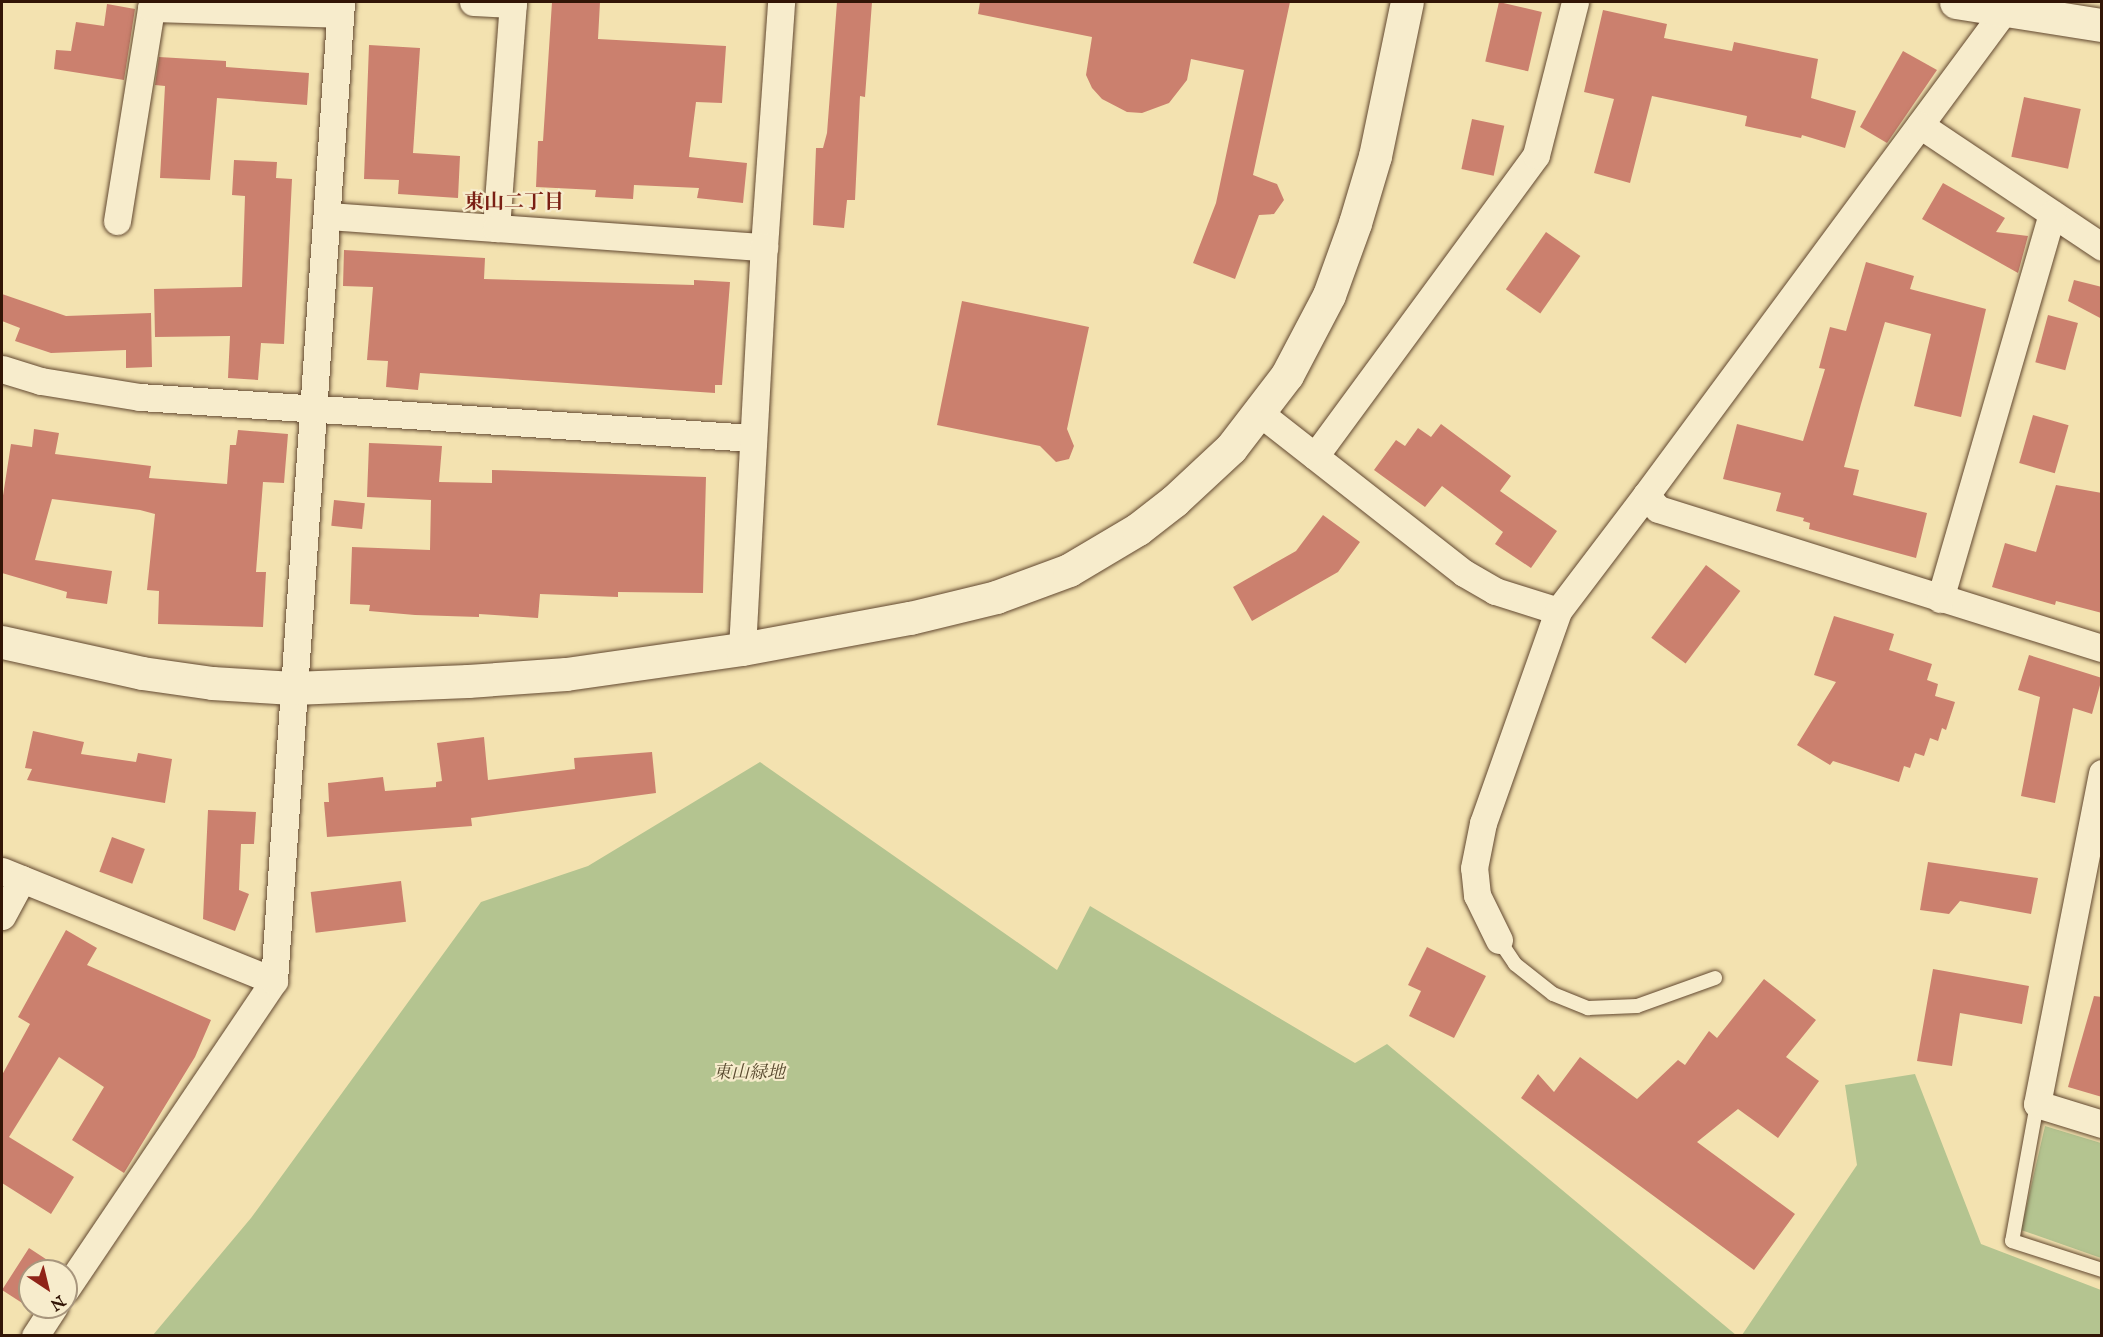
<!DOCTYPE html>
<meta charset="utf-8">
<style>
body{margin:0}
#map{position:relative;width:2103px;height:1337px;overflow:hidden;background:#f3e2b0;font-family:"IM FELL English","Noto Serif JP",serif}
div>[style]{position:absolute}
.green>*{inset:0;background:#b4c490}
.building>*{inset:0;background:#cb806e;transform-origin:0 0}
.roads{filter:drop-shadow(0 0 2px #624830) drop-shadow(0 0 2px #624830)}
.service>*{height:14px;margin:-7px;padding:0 7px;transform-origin:7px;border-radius:7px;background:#f7eccc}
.minor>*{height:27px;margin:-13.5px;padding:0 13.5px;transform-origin:13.5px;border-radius:13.5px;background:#f7eccc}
.tertiary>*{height:33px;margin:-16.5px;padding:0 16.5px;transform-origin:16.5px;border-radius:16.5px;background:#f7eccc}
.secondary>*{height:33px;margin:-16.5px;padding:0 16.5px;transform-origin:16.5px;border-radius:16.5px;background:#f7eccc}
span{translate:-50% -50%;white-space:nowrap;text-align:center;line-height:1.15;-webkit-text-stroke:4.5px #f7eccc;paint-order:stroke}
.park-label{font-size:18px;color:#594a2f;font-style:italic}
.neighbourhood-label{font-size:20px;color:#7a1f14;font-weight:700}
.frame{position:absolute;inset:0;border:3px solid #321506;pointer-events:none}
.north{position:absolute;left:18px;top:1259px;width:60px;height:60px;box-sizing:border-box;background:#f7eccc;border:2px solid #a8967d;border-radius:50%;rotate:145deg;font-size:16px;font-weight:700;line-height:24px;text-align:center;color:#321506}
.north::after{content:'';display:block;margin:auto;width:21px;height:27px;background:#8f2418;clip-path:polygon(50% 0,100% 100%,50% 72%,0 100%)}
</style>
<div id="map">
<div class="green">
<div style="clip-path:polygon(760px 762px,1057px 970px,1090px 906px,1355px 1063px,1387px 1044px,1736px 1335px,153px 1335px,251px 1218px,481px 902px,588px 866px)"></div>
<div style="clip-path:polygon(1915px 1074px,1981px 1244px,2101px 1290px,2101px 1335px,1742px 1335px,1857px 1165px,1845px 1085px)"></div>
<div style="clip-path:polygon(2045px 1126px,2101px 1143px,2101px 1258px,2021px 1230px)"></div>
</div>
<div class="building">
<div style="clip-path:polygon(552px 2px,600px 2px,598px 39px,726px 46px,722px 103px,696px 102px,689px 157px,747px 163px,743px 203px,697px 198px,699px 188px,634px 185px,633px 199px,595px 197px,596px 190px,536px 187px,538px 141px,543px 141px)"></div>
<div style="clip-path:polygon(837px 2px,872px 2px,865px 97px,860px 96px,855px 200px,847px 200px,844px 228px,813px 225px,816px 148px,823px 148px,827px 133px)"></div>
<div style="clip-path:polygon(980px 2px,1290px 2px,1253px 175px,1277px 184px,1284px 200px,1274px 214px,1259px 215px,1235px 279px,1193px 263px,1216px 203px,1244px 70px,1191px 59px,1187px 80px,1169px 103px,1142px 113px,1127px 112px,1102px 99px,1092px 88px,1086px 75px,1092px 37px,978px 14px)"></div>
<div style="left:1499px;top:2px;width:44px;height:61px;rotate:13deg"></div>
<div style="clip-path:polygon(107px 4px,135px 9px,124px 80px,54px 69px,56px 50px,71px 51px,76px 22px,104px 26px)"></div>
<div style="clip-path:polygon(1603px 10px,1667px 24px,1664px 38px,1732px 51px,1734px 42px,1818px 59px,1811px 98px,1856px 111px,1845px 148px,1802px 135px,1801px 138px,1745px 126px,1747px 116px,1652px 96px,1630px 183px,1594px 173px,1614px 99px,1584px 92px)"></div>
<div style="clip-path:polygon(369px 45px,420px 48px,413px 153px,460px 156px,458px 198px,398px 194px,399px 180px,364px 179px)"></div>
<div style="clip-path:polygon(1903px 51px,1937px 70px,1887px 143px,1860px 127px)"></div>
<div style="clip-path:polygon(159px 57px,226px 61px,226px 67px,309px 73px,307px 105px,217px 98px,210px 180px,160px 178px,165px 86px,155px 85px)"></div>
<div style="left:2024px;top:97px;width:58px;height:61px;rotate:12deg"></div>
<div style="left:1472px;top:119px;width:33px;height:51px;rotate:12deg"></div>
<div style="clip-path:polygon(234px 160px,277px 162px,276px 178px,292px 179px,284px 344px,261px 343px,258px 380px,228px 378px,230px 336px,155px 337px,154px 289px,242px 287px,245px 196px,232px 195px)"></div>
<div style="clip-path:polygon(1943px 183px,2005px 218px,1996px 232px,2028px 236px,2018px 273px,1922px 219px)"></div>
<div style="left:1546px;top:232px;width:42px;height:70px;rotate:35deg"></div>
<div style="clip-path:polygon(344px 250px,485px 258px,484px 279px,694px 285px,694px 280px,730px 282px,722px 385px,715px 385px,715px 393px,420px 373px,418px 390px,386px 387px,388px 361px,367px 360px,373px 287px,343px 286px)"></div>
<div style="clip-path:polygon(1866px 262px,1914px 276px,1910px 289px,1986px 309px,1961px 417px,1914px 406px,1931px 334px,1885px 322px,1861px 404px,1844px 467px,1859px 470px,1853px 495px,1927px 513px,1916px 558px,1809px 529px,1810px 523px,1803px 521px,1804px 518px,1776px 511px,1781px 493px,1723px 479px,1737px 424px,1803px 441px,1825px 369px,1819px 368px,1830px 327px,1846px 331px)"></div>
<div style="clip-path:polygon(2074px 280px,2102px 287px,2102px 319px,2068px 301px)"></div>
<div style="clip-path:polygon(2px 294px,66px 316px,151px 313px,152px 367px,126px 368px,126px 350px,51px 353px,15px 341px,20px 328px,2px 321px)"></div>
<div style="clip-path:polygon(962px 301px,1089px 327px,1067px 429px,1074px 446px,1069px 459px,1056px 462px,1040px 446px,937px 425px)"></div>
<div style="left:2048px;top:315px;width:31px;height:49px;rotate:15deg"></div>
<div style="left:2033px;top:415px;width:37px;height:50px;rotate:16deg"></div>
<div style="clip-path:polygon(1441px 424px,1511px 476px,1500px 491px,1557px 531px,1531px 568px,1495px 544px,1503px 532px,1442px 486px,1425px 507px,1374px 470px,1396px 440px,1405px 446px,1418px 428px,1431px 437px)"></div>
<div style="clip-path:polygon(34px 429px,59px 433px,55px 454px,151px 466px,149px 478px,227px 484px,230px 445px,236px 445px,238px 430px,288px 434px,284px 483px,263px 482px,256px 572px,266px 572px,263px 627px,158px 624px,159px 591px,147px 590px,155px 514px,140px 510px,52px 499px,35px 560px,112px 571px,107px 604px,66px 598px,67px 592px,2px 573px,2px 502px,11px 444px,32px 447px)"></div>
<div style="clip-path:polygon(369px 443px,442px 446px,439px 482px,492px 483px,492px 470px,706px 477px,703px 593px,618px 592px,618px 597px,540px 594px,538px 618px,479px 614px,479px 617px,415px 615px,369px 611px,370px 605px,350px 604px,352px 547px,430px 550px,431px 500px,367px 497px)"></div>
<div style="clip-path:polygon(2056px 485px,2102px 493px,2102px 613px,2056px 601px,2055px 605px,1992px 587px,2005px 543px,2036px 552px)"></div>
<div style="left:334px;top:500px;width:31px;height:26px;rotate:6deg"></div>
<div style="clip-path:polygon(1323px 515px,1360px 542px,1338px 572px,1252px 621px,1233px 587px,1296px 551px)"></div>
<div style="left:1706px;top:565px;width:43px;height:91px;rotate:37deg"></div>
<div style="clip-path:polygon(1834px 616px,1894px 634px,1889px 650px,1932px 664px,1927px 680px,1938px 684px,1935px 696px,1955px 702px,1946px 730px,1942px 728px,1938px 741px,1930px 738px,1924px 756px,1915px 753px,1910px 768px,1904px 766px,1899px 782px,1833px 761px,1830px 765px,1797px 745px,1836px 682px,1814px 675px)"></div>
<div style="clip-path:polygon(2029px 655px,2102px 678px,2092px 714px,2073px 708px,2055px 803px,2021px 796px,2040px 697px,2018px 690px)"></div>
<div style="clip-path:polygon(33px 731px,84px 742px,81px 754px,136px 762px,138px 753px,172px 759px,165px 803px,27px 780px,32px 769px,25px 768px)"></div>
<div style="clip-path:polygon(484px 737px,488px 780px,575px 769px,574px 758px,652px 752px,656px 793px,471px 818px,472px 826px,327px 837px,324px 802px,329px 802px,328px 783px,383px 777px,385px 791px,436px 787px,436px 782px,442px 781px,437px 743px)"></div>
<div style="clip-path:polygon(208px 810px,256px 812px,254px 844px,241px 844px,239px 890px,249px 894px,235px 931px,203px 919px)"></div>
<div style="left:112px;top:837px;width:35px;height:37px;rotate:20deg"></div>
<div style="clip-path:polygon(1928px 862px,2038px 878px,2031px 914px,1960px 901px,1949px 914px,1920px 910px)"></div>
<div style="left:401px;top:881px;width:41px;height:91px;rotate:83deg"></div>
<div style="clip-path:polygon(66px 930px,97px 948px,87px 965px,211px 1020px,195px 1057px,124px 1173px,72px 1140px,104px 1087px,59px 1057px,9px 1137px,74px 1177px,51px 1214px,2px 1183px,2px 1075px,30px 1024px,18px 1017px)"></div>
<div style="clip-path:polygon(1427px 947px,1486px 976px,1454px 1038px,1409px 1016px,1421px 991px,1408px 985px)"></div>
<div style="clip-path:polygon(1933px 969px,2029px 986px,2022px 1024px,1960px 1013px,1952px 1066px,1917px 1061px)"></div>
<div style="clip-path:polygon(1764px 979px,1816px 1020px,1786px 1057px,1819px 1081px,1778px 1138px,1738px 1109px,1697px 1142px,1795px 1214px,1754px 1270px,1521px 1098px,1538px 1074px,1554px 1092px,1580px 1057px,1637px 1099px,1678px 1060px,1685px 1065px,1709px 1031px,1717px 1038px)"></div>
<div style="clip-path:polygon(2094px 996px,2102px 997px,2102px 1097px,2068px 1087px)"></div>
<div style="clip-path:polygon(29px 1248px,61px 1269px,30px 1271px,33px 1310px,2px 1290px)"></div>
</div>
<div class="roads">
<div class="service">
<div style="left:1499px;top:940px;width:29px;rotate:56deg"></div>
<div style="left:1515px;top:964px;width:48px;rotate:38.3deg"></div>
<div style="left:1553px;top:994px;width:38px;rotate:22deg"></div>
<div style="left:1588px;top:1008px;width:49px;rotate:-2.3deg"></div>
<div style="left:1637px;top:1006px;width:83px;rotate:-19.7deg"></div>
<div style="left:2037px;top:1104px;width:139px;rotate:100.3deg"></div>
<div style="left:2012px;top:1241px;width:95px;rotate:17.9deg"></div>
</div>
<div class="minor">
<div style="left:473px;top:2px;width:40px;rotate:2.9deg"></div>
<div style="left:2004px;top:11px;width:602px;rotate:126.49deg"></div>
<div style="left:1646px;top:495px;width:18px;rotate:49deg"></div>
<div style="left:1658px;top:509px;width:465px;rotate:17.4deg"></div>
<div style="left:1920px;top:125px;width:219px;rotate:33.8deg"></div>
<div style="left:328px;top:216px;width:168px;rotate:4.1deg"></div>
<div style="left:496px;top:228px;width:227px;rotate:-85.7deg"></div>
<div style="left:117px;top:221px;width:216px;rotate:-80.9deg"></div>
<div style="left:151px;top:8px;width:189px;rotate:1.8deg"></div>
<div style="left:496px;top:228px;width:269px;rotate:4.1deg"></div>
<div style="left:764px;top:247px;width:246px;rotate:-86deg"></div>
<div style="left:2px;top:369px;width:41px;rotate:17.1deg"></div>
<div style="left:41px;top:381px;width:100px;rotate:9.2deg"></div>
<div style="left:140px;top:397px;width:614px;rotate:3.83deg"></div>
<div style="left:1261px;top:414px;width:258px;rotate:38.1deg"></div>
<div style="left:1464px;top:573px;width:36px;rotate:30deg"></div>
<div style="left:1495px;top:591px;width:66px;rotate:17.6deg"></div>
<div style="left:1558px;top:611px;width:146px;rotate:-52.8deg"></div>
<div style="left:1315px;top:456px;width:373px;rotate:-53.7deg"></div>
<div style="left:1536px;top:155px;width:158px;rotate:-75.7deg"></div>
<div style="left:1940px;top:599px;width:401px;rotate:-73.8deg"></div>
<div style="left:742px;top:649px;width:403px;rotate:-86.9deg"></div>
<div style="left:2102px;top:773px;width:337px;rotate:101.1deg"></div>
<div style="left:2037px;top:1104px;width:68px;rotate:17.1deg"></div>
<div style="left:2px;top:871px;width:293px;rotate:22deg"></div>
<div style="left:2px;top:916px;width:42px;rotate:-61.6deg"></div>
<div style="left:1499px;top:940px;width:50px;rotate:-116.1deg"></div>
<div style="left:1477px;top:895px;width:27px;rotate:-96deg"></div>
<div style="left:1474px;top:868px;width:46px;rotate:-78.7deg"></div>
<div style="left:1483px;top:823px;width:225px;rotate:-70.5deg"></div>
<div style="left:66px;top:1289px;width:372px;rotate:-56deg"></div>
<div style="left:274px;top:981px;width:981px;rotate:-86.08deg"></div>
<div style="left:35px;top:1336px;width:35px;rotate:-57deg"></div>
</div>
<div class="tertiary">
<div style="left:2px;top:642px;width:143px;rotate:12.5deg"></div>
<div style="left:142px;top:673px;width:71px;rotate:8.1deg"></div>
<div style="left:212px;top:683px;width:81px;rotate:3.5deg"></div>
<div style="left:293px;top:688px;width:175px;rotate:-2.3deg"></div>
<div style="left:468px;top:681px;width:98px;rotate:-4.1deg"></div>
<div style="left:566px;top:674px;width:178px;rotate:-8.1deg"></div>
<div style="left:742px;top:649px;width:171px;rotate:-10.5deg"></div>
<div style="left:910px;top:618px;width:89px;rotate:-13.7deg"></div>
<div style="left:996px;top:597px;width:78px;rotate:-20.3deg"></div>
<div style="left:1069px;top:570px;width:80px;rotate:-30.7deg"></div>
<div style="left:1138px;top:529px;width:46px;rotate:-37.9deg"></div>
<div style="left:1174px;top:501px;width:78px;rotate:-42.9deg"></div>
<div style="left:1231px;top:448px;width:92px;rotate:-52.5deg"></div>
<div style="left:1287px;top:375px;width:90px;rotate:-62.3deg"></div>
<div style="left:1329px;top:295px;width:77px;rotate:-70.1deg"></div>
<div style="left:1355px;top:223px;width:70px;rotate:-73.4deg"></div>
<div style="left:1375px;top:156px;width:157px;rotate:-78.3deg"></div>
</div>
<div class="secondary">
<div style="left:1956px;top:2px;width:148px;rotate:9deg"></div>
</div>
</div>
<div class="park-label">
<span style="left:749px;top:1074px">東山緑地</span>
</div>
<div class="neighbourhood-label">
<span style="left:514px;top:202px">東山二丁目</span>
</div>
<div class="frame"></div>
<div class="north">N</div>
</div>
